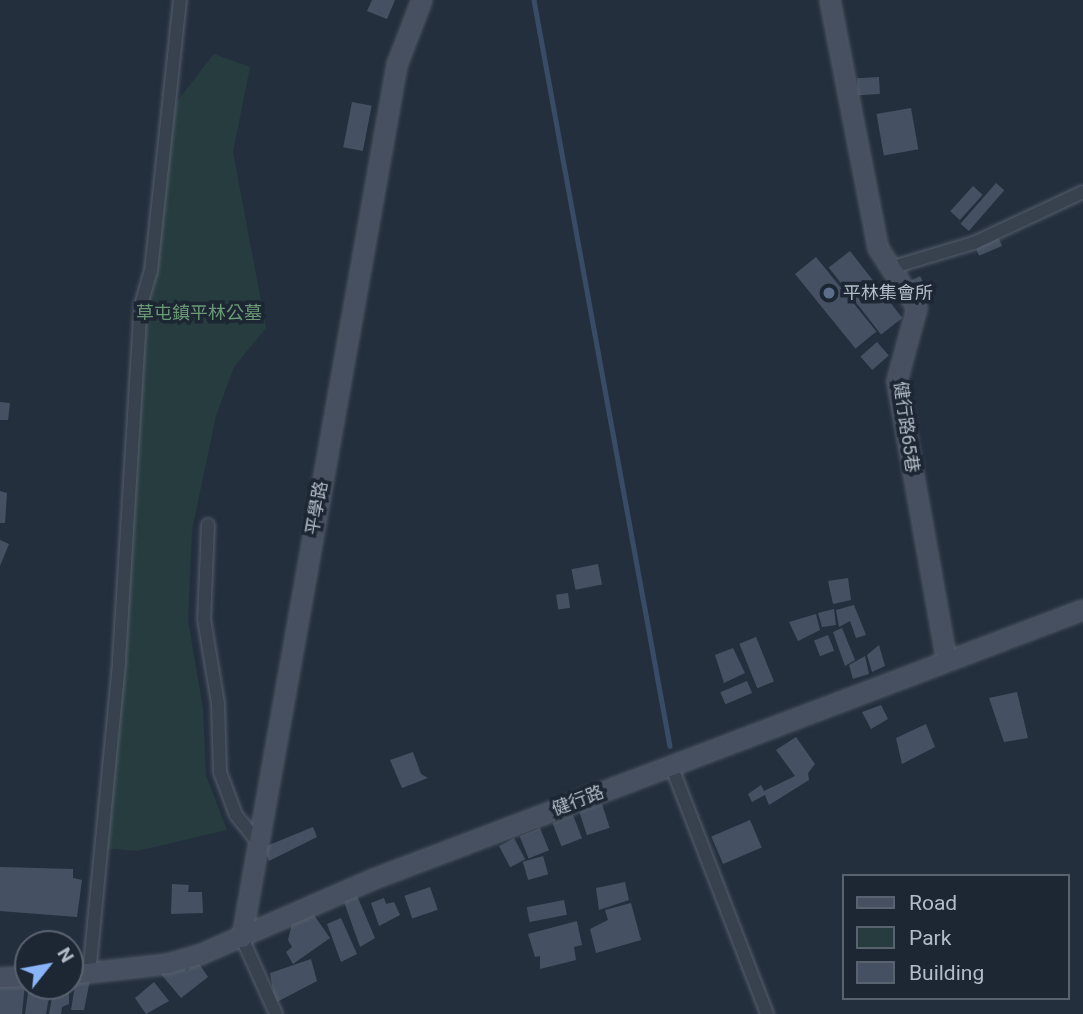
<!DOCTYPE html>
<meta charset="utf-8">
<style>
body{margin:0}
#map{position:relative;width:1083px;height:1014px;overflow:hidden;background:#242f3e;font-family:Roboto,"Noto Sans TC",sans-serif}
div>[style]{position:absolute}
.green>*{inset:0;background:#263c3f}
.stream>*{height:4.5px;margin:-2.25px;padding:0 2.25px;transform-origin:2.25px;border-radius:2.25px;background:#394c67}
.building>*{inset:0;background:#455162;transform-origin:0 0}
.roads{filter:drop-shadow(0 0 2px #565f6c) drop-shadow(0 0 2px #565f6c)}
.street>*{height:12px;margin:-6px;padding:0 6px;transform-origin:6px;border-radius:6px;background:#38414e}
.secondary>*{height:18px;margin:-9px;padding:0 9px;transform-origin:9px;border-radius:9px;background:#465061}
.dots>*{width:19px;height:19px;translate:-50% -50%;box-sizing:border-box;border:4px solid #1d2633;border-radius:50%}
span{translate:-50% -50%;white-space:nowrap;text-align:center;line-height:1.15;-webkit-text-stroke:7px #1d2633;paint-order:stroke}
.poi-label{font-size:18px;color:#b4bcc9}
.left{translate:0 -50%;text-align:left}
.park-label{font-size:18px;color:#6b9a76}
.street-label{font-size:18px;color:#b4bcc9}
.legend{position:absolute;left:842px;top:874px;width:228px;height:126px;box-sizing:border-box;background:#1d2633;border:2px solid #59626f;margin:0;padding:9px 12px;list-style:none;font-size:21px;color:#b4bcc9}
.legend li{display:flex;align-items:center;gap:14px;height:35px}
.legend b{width:35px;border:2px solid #59626f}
.north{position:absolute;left:14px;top:930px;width:70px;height:70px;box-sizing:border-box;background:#1d2633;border:2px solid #59626f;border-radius:50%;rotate:59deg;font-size:19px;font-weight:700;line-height:28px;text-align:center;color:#b4bcc9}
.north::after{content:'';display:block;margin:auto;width:24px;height:32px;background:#8ab4f8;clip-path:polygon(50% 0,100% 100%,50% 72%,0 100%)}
</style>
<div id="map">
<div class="green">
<div style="clip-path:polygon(214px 54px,250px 67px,233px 152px,266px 328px,234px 367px,216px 416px,192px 530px,188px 621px,203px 708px,206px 775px,227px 830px,137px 851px,101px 848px,163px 119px)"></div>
</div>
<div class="stream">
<div style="left:534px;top:0;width:758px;rotate:79.67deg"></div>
</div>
<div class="building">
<div style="clip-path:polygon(372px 0,395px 0,387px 19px,367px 11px)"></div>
<div style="left:879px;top:77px;width:17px;height:22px;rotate:87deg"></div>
<div style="left:352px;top:102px;width:20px;height:46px;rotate:11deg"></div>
<div style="left:911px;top:108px;width:42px;height:35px;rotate:80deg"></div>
<div style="left:996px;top:183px;width:11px;height:54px;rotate:41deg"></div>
<div style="left:973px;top:186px;width:13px;height:34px;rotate:42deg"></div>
<div style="left:997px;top:234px;width:13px;height:25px;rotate:67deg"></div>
<div style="left:850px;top:251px;width:85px;height:27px;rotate:52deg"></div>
<div style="left:816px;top:257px;width:96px;height:27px;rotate:51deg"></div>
<div style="left:920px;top:276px;width:9px;height:11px;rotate:63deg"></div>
<div style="left:877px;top:342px;width:18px;height:22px;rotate:49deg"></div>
<div style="clip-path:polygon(0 402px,10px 403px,8px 420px,0 420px)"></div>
<div style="clip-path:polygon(0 491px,7px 493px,5px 523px,0 523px)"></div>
<div style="clip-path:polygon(0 540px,9px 544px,0 566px)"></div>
<div style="left:598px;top:564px;width:21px;height:27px;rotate:79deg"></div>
<div style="clip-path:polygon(848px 578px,851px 600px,833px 604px,828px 581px)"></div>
<div style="left:568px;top:593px;width:15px;height:12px;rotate:82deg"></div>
<div style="clip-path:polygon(854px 605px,866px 635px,856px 638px,850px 621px,839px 627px,836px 610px)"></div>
<div style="clip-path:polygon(834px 609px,836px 625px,822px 627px,818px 613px)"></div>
<div style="clip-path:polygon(816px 614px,820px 630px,798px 641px,789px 622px)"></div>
<div style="clip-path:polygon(842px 628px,855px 660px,845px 666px,833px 632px)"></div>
<div style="left:828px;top:635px;width:17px;height:15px;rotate:69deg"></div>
<div style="left:756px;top:637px;width:48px;height:18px;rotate:68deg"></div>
<div style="clip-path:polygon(879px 645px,885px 666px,872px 672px,867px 655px)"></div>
<div style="clip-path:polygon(733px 648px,745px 673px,724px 683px,715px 655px)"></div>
<div style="clip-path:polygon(865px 656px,869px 674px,853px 679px,849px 665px)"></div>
<div style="left:747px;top:681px;width:13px;height:29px;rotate:67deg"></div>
<div style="clip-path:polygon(1017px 692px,1028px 738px,1004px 742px,989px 698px)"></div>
<div style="clip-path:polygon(881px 705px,888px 719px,871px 729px,862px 712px)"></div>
<div style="clip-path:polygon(926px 724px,935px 747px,902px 764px,896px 738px)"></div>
<div style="clip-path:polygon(796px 737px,815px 764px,808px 773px,809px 780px,769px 805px,765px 795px,752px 802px,748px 794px,761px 785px,764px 791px,795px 776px,776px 750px)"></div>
<div style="clip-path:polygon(413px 752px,421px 774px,428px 778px,402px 788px,390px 760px)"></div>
<div style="left:602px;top:804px;width:25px;height:24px;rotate:72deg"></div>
<div style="left:573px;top:815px;width:25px;height:22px;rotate:69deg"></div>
<div style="left:750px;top:820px;width:30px;height:42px;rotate:67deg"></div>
<div style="clip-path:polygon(313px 827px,317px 837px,269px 861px,264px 847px)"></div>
<div style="left:540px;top:828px;width:24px;height:22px;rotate:68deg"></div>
<div style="left:514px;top:838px;width:24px;height:17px;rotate:62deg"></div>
<div style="left:543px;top:856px;width:19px;height:21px;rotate:74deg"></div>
<div style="clip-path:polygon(0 867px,73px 869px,73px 878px,82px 880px,77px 917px,0 911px)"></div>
<div style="clip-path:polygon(625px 882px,629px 900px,599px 910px,596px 888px)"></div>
<div style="clip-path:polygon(172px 884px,189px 885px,188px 892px,202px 892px,203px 913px,171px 914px)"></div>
<div style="left:430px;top:887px;width:24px;height:27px;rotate:71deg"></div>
<div style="clip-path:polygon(355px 891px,375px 938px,360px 947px,342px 896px)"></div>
<div style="clip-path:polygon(384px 898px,386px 904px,394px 902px,400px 915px,379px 926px,371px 903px)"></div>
<div style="left:564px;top:900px;width:15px;height:38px;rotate:79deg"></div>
<div style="clip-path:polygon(631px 903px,641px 940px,596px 953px,590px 929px,608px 920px,605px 910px)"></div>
<div style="clip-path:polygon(309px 908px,330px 938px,293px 964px,286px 952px,292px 947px,288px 940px,293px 919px)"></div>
<div style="clip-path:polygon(341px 918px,357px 954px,341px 962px,327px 924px)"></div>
<div style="clip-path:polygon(577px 921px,582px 945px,574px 947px,576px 960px,540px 969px,540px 956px,535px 957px,528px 934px)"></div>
<div style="clip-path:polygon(311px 959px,317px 981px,275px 1003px,270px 973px)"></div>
<div style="clip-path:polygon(198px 962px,208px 977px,181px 998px,160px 973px,183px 965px,186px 971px)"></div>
<div style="clip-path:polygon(76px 979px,90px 980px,84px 1010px,71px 1010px)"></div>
<div style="clip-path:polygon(154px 982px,169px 1001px,146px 1014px,135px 998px)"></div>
<div style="clip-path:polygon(25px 983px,22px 1014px,0 1014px,0 986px)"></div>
<div style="clip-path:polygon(29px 986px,51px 986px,46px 1014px,25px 1014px)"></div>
<div style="clip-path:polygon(54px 986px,69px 986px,69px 1004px,62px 1007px,61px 1014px,49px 1014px)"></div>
</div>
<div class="roads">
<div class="street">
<div style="left:890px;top:268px;width:88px;rotate:-16.6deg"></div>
<div style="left:974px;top:243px;width:120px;rotate:-25.1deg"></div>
<div style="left:208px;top:525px;width:94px;rotate:92.4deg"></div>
<div style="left:204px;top:619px;width:86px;rotate:80.6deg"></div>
<div style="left:218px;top:704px;width:68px;rotate:88.3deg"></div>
<div style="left:220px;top:772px;width:46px;rotate:69.6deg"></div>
<div style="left:236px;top:815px;width:32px;rotate:51deg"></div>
<div style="left:671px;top:765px;width:267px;rotate:68.9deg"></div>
<div style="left:242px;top:938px;width:83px;rotate:65.9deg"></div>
<div style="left:89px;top:975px;width:315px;rotate:-84.5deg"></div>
<div style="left:119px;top:661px;width:357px;rotate:-86.5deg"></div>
<div style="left:141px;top:305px;width:35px;rotate:-74deg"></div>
<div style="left:151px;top:271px;width:273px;rotate:-83.9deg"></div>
</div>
<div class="secondary">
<div style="left:830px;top:0;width:253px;rotate:79deg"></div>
<div style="left:878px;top:248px;width:72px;rotate:57deg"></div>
<div style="left:917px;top:308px;width:76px;rotate:105.3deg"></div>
<div style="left:897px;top:381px;width:284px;rotate:79.9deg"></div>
<div style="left:242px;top:938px;width:887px;rotate:-79.93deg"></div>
<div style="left:397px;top:65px;width:70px;rotate:-69deg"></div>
<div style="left:70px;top:975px;width:99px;rotate:-6.4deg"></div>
<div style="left:168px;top:964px;width:35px;rotate:-16deg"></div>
<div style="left:202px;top:954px;width:188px;rotate:-23.6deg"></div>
<div style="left:374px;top:879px;width:758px;rotate:-20.78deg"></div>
<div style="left:0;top:978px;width:28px;rotate:-2deg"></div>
</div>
</div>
<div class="dots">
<div style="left:829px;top:293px;background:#5c6f8a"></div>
</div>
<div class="poi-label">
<span class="left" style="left:843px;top:293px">平林集會所</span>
</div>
<div class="park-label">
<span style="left:199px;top:313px">草屯鎮平林公墓</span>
</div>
<div class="street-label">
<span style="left:906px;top:427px;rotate:82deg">健行路65巷</span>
<span style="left:317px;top:508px;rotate:-80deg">平學路</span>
<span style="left:578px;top:801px;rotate:-21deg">健行路</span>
</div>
<ul class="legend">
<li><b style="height:9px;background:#465061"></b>Road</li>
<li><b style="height:19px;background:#263c3f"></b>Park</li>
<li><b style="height:19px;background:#455162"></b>Building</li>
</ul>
<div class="north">N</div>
</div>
